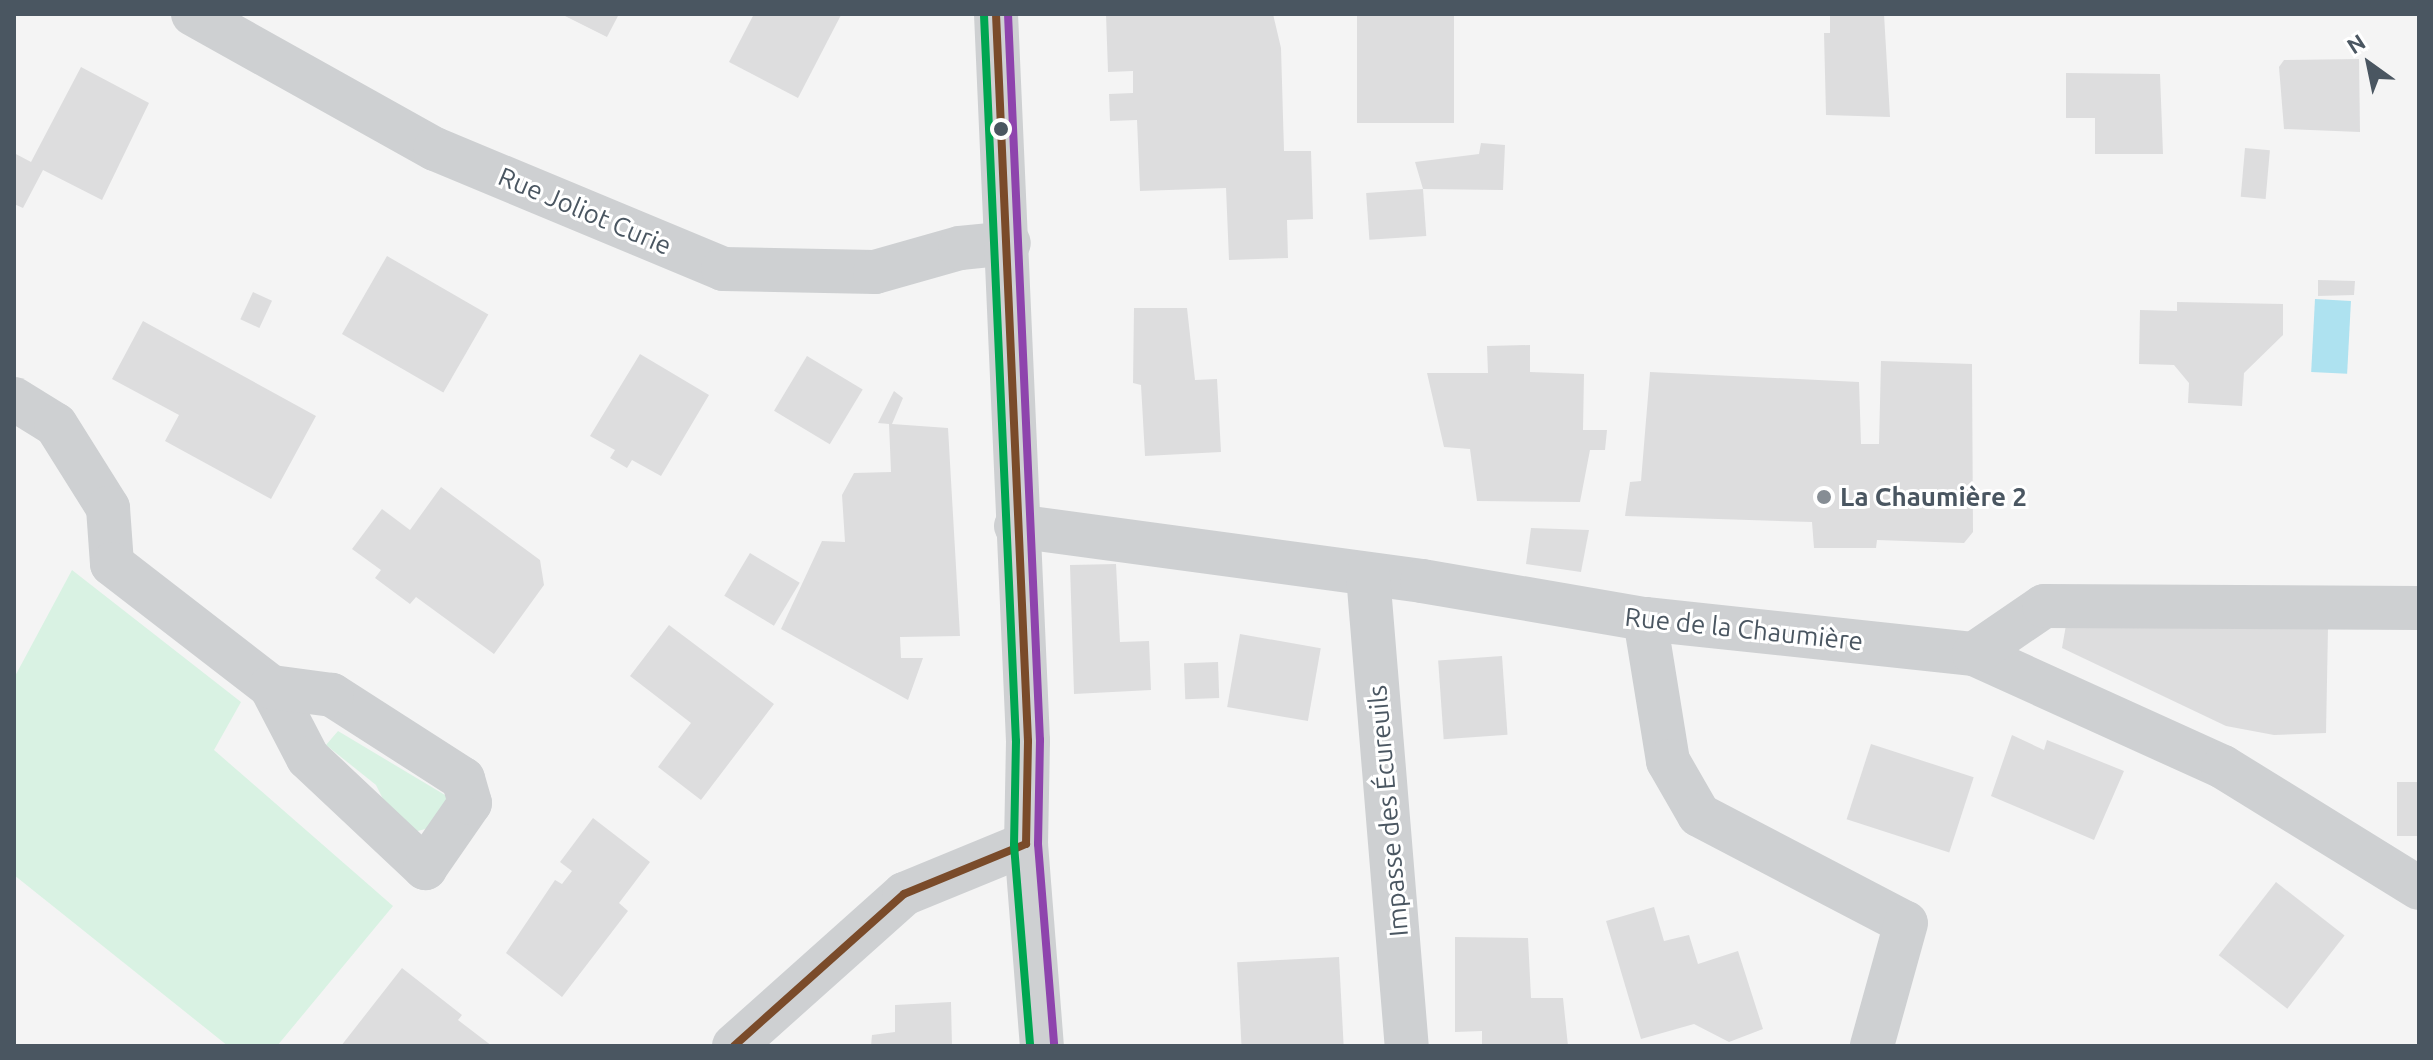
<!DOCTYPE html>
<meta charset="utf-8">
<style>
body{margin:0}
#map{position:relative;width:2433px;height:1060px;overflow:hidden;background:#f4f4f4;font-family:Ubuntu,sans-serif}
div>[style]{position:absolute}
.green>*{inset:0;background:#d9f2e3}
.water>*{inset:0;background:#aee2f0;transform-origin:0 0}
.building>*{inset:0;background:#ddddde;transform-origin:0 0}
.minor>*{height:44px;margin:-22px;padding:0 22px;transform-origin:22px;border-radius:22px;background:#ced0d2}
.bus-1>*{height:8px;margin:-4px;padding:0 4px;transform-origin:4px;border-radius:4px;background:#7a4b2a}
.bus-2>*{height:8px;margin:-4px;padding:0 4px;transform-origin:4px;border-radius:4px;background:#00a651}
.bus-3>*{height:8px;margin:-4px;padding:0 4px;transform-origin:4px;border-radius:4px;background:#8e44ad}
.dots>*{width:22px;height:22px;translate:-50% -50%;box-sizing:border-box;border:4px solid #fff;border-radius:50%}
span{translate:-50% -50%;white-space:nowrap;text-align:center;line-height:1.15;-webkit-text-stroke:6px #fff;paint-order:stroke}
.street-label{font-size:26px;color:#4a5661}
.poi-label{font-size:26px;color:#4a5661;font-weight:700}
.left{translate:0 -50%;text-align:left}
.frame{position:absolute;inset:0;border:16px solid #4a5661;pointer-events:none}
.north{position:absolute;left:2329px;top:24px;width:80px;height:80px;-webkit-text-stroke:6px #fff;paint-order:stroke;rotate:327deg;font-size:22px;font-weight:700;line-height:32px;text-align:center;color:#4a5661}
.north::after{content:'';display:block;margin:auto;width:28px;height:36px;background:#4a5661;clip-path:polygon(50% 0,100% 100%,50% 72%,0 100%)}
</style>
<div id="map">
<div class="green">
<div style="clip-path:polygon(72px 570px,241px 702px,214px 750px,393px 906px,277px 1046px,228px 1046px,14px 875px,14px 678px)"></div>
<div style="clip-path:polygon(338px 731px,450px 798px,429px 828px,414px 832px,392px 817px,376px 785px,326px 745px)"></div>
</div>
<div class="water">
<div style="left:2315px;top:299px;width:36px;height:73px;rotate:3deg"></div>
</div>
<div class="building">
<div style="clip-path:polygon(561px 14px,619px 14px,607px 37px)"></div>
<div style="clip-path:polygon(754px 14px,841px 15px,798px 98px,729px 62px)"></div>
<div style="clip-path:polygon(1106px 14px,1273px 14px,1281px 48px,1284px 151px,1311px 151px,1313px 219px,1287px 220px,1288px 258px,1229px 260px,1226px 188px,1140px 191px,1137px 120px,1110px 121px,1109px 94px,1133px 93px,1133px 71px,1108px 72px)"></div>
<div style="left:1357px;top:14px;width:97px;height:109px"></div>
<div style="clip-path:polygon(1830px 14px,1884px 14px,1890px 117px,1826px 115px,1824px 33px,1830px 33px)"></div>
<div style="clip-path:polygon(2359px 59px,2360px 132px,2284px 129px,2279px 67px,2284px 60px)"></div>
<div style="clip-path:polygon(81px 67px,149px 103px,102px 200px,43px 170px,23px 208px,14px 204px,14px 153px,31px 162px)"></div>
<div style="clip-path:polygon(2066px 73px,2160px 74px,2163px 154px,2095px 154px,2095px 118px,2066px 118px)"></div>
<div style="clip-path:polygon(1481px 143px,1505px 145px,1503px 190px,1423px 189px,1415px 162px,1479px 154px)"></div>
<div style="left:2245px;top:148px;width:25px;height:49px;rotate:5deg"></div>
<div style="left:1423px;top:189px;width:47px;height:57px;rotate:86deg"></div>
<div style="left:387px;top:256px;width:117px;height:90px;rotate:30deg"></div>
<div style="clip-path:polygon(2318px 280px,2355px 281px,2354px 295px,2318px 296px)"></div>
<div style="left:253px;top:292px;width:21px;height:30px;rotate:25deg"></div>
<div style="clip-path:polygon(2177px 302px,2283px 304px,2283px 335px,2244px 373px,2242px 406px,2188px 403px,2189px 383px,2174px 365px,2139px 364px,2140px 310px,2177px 311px)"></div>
<div style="clip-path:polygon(1134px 308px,1187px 308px,1195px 380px,1217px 379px,1221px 452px,1145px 456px,1141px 385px,1133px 383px)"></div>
<div style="clip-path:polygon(143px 321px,316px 416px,271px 499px,165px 441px,179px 415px,112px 379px)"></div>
<div style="clip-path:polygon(1530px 345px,1530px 372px,1584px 374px,1583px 430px,1607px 430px,1605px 450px,1590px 450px,1580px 502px,1477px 501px,1470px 449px,1444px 447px,1427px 373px,1488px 373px,1487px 346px)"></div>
<div style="clip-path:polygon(640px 354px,709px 395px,661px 476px,632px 460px,627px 468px,610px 458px,615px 450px,590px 436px)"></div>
<div style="left:807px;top:356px;width:65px;height:64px;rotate:31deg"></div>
<div style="clip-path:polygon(1881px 361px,1972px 364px,1973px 532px,1964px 543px,1877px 540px,1876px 548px,1814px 548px,1812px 522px,1625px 516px,1630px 482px,1641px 481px,1650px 372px,1859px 382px,1861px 444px,1879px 444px)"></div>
<div style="clip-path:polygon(894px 391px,903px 398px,892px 424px,948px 428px,960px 636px,900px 637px,901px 658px,923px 658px,908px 700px,781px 629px,822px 541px,845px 542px,842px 495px,854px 473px,891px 472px,889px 424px,878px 423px)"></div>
<div style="clip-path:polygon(441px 487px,540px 560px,544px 585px,494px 654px,416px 597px,410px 604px,375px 578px,381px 570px,352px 549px,382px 509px,410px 530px)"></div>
<div style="clip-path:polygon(1531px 528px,1589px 530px,1581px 572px,1526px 564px)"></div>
<div style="left:750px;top:553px;width:58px;height:50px;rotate:31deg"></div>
<div style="clip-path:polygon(1116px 564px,1120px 642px,1149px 641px,1151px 690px,1074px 694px,1070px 565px)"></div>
<div style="clip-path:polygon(669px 625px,774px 704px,701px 800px,658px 767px,691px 723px,630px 676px)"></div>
<div style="clip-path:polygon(2066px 625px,2328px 628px,2326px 733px,2274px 735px,2226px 726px,2062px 648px)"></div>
<div style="left:1240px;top:634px;width:82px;height:74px;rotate:10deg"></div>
<div style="left:1502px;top:656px;width:79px;height:64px;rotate:86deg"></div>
<div style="left:1218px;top:662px;width:36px;height:34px;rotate:88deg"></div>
<div style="clip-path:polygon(2012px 735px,2044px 750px,2047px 740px,2124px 771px,2094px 840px,1991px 796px)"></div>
<div style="left:1871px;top:744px;width:108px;height:79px;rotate:18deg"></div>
<div style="left:2419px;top:782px;width:54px;height:22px;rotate:90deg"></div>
<div style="clip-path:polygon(593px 818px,650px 862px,619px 903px,628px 911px,562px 997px,506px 953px,555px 880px,562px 884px,572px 871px,560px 862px)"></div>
<div style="left:2276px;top:882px;width:87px;height:93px;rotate:38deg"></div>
<div style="clip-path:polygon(1654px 907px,1664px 941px,1689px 935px,1698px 964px,1738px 951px,1763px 1029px,1729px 1042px,1694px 1024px,1641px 1039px,1606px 921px)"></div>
<div style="clip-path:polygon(1455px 937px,1528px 938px,1531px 998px,1563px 998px,1568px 1046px,1482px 1046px,1482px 1031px,1455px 1032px)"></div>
<div style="left:1339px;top:957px;width:89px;height:102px;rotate:87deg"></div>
<div style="clip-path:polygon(402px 968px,462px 1015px,458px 1020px,492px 1046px,341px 1046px)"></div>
<div style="clip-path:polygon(951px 1002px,952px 1046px,871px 1046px,872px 1035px,895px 1032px,895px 1005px)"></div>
</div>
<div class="minor">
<div style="left:193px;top:14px;width:277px;rotate:29.2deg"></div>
<div style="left:435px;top:149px;width:312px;rotate:22.6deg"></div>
<div style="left:723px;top:269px;width:152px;rotate:1.1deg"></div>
<div style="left:875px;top:272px;width:88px;rotate:-15.8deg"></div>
<div style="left:960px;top:248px;width:49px;rotate:-5.8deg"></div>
<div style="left:996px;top:14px;width:728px;rotate:87.48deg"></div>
<div style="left:1028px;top:741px;width:103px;rotate:91.1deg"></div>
<div style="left:1026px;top:844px;width:203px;rotate:85.5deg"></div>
<div style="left:14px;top:399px;width:49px;rotate:31.8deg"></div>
<div style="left:56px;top:425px;width:98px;rotate:57.9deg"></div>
<div style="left:108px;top:508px;width:56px;rotate:85.9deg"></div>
<div style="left:112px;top:564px;width:201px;rotate:37.7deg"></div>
<div style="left:271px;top:687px;width:80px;rotate:62.5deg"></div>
<div style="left:308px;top:758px;width:161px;rotate:43.2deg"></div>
<div style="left:425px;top:868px;width:79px;rotate:-55.3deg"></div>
<div style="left:470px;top:803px;width:25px;rotate:-106deg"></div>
<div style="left:463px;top:779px;width:156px;rotate:-147.3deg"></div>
<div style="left:332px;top:695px;width:62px;rotate:-172.5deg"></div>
<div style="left:1016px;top:526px;width:410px;rotate:7.7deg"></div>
<div style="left:1422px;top:581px;width:226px;rotate:9.7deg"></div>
<div style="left:1645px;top:619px;width:331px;rotate:6.1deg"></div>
<div style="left:1974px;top:654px;width:273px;rotate:24.4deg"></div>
<div style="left:2223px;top:767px;width:230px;rotate:31.7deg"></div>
<div style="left:1368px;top:575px;width:473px;rotate:85.3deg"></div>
<div style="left:1645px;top:619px;width:144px;rotate:80.8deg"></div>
<div style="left:1668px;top:761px;width:62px;rotate:60.1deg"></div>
<div style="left:1699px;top:815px;width:233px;rotate:27.6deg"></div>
<div style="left:1906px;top:923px;width:128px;rotate:105.5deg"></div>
<div style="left:1974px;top:654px;width:85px;rotate:-34.4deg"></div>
<div style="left:2044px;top:606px;width:375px;rotate:0.3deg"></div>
<div style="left:734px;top:1046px;width:228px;rotate:-41.8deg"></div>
<div style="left:904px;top:894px;width:132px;rotate:-22.3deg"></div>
</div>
<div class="bus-1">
<div style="left:996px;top:14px;width:728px;rotate:87.48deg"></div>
<div style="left:1028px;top:741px;width:103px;rotate:91.1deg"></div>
<div style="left:734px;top:1046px;width:228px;rotate:-41.8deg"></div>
<div style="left:904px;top:894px;width:132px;rotate:-22.3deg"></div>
</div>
<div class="bus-2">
<div style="left:984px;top:15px;width:727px;rotate:87.48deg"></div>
<div style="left:1016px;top:741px;width:104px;rotate:91.1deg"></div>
<div style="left:1014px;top:845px;width:202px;rotate:85.4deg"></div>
</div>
<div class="bus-3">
<div style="left:1008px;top:14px;width:727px;rotate:87.48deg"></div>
<div style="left:1040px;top:740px;width:104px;rotate:91.1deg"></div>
<div style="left:1038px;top:844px;width:202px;rotate:85.4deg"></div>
</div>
<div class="dots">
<div style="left:1001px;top:129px;background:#4a5661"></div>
<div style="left:1824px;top:497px;background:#868d94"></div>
</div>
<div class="street-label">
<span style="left:585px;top:211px;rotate:23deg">Rue Joliot Curie</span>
<span style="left:1744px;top:629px;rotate:6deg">Rue de la Chaumière</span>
<span style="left:1388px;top:811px;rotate:-95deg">Impasse des Écureuils</span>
</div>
<div class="poi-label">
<span class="left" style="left:1840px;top:497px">La Chaumière 2</span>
</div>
<div class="frame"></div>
<div class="north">N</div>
</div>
